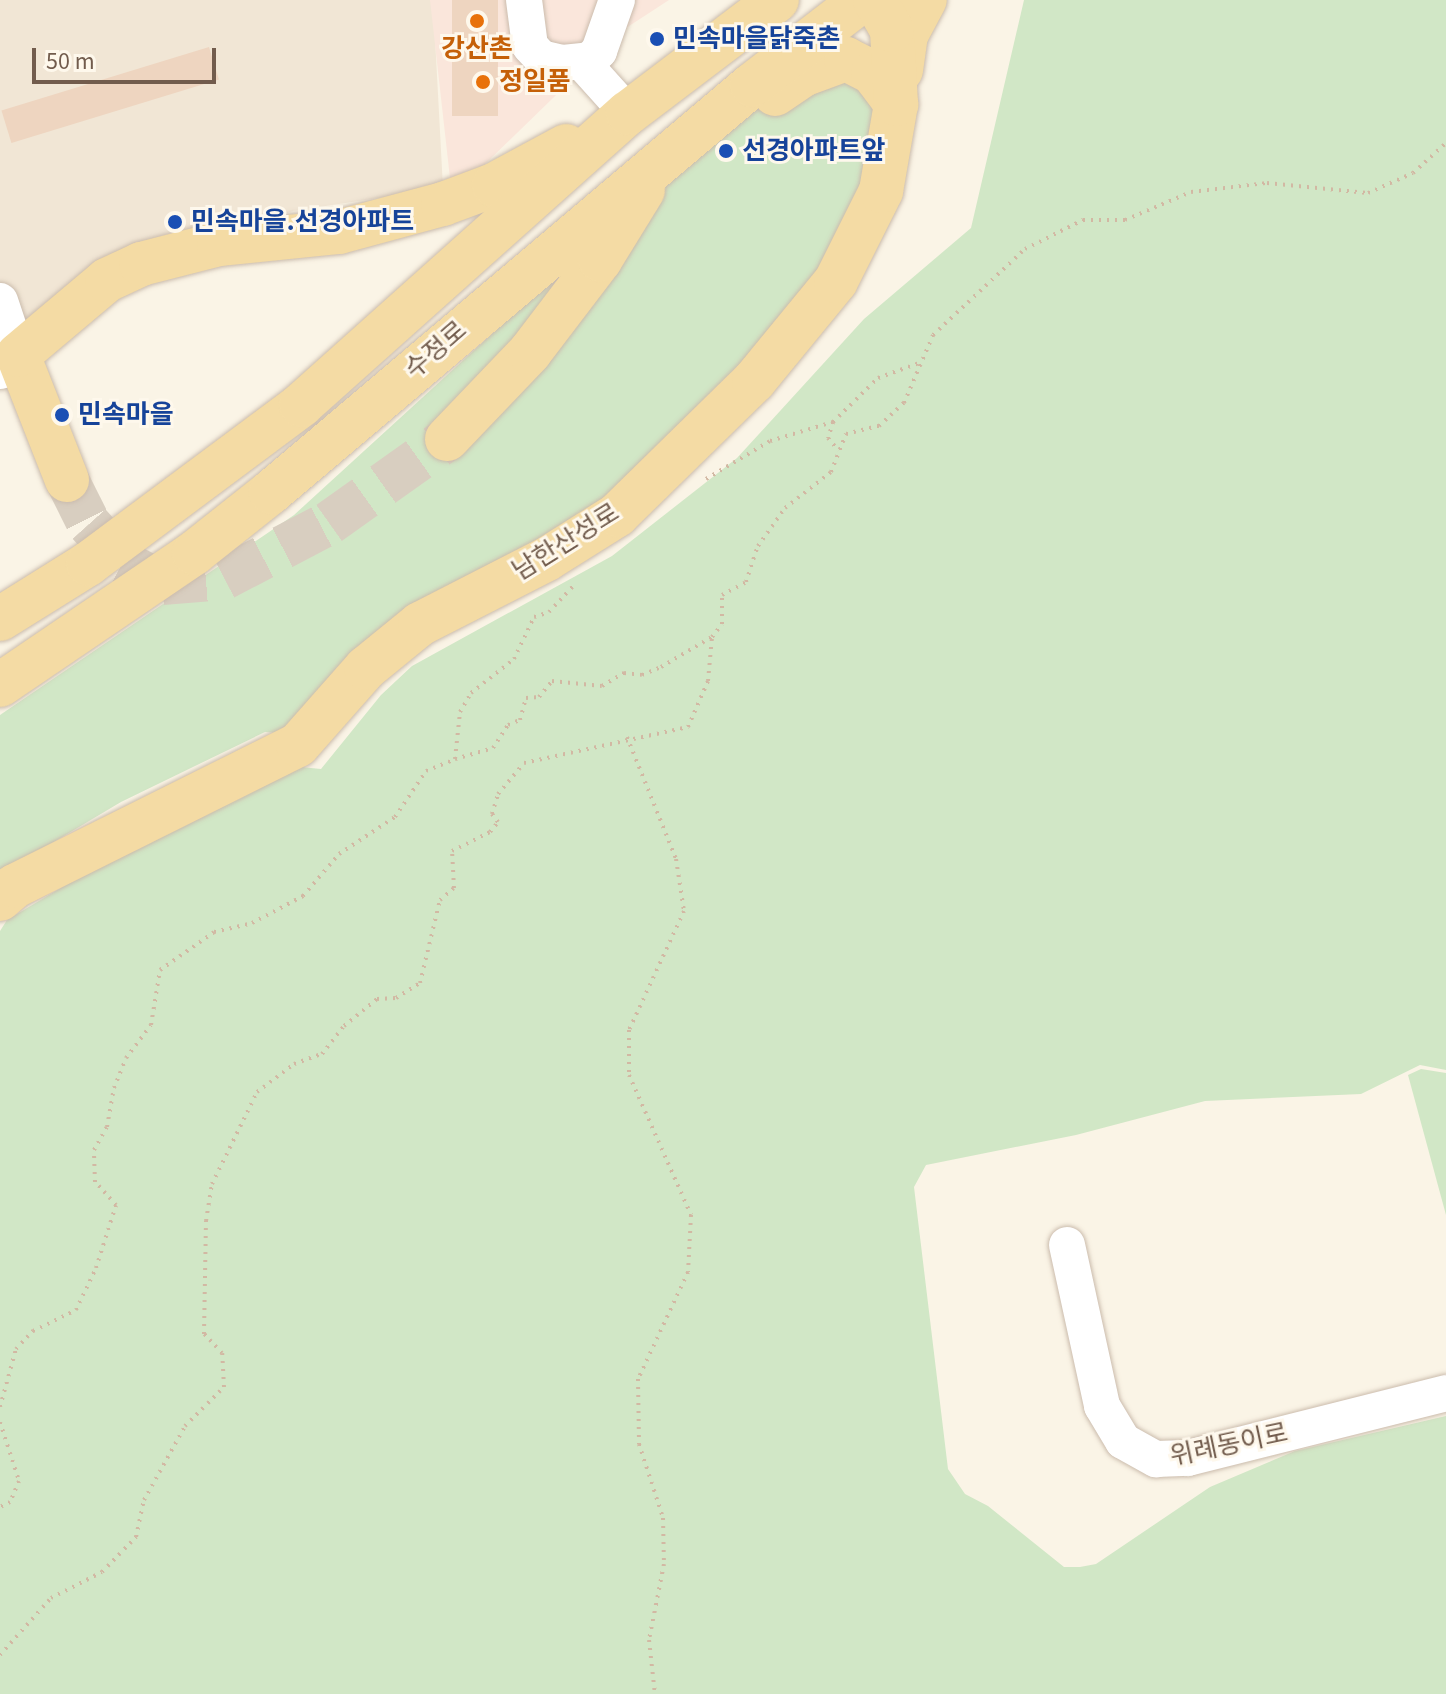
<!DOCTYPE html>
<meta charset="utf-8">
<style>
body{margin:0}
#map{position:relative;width:1446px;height:1694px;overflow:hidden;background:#faf4e6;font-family:"Source Sans 3","Noto Sans KR",sans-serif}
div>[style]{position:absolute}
.residential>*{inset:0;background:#f1e6d5}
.commercial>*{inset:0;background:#fae6db}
.green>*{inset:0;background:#d1e7c6}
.building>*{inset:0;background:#eed5c0;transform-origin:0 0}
.major-tunnel>*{height:44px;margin-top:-22px;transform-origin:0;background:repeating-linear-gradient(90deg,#d8cec0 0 44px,transparent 0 66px)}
.path>*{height:4px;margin-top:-2px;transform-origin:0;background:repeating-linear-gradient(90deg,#d2b8a3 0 2px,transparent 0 8px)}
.roads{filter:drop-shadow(0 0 2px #cbbcad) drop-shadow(0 0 2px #cbbcad)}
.minor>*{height:36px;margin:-18px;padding:0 18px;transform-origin:18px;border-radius:18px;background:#fff}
.major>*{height:44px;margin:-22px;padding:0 22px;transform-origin:22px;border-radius:22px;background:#f4dba4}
.dots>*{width:22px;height:22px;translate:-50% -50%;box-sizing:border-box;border:4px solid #fef8ec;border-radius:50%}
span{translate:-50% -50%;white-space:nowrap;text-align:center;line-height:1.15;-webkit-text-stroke:6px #fef8ec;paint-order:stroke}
.transit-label{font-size:26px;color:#164399;font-weight:700}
.left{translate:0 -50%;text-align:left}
.food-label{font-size:26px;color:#c56008;font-weight:700}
.street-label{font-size:26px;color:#725c4d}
.scale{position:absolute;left:32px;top:48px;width:184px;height:36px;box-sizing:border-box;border:4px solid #725c4d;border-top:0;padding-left:10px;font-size:24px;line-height:28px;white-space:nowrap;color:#725c4d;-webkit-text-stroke:6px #fef8ec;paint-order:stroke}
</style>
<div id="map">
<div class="residential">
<div style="clip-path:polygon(0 0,433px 0,443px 188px,293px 211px,215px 235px,20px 343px,0 282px)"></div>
</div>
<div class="commercial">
<div style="clip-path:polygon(430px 0,669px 0,623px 30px,452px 196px)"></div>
</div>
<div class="green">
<div style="clip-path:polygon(1024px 0,1446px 0,1446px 1070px,1420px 1065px,1361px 1094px,1205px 1101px,1076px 1135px,926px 1165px,914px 1187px,948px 1469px,965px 1494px,988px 1506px,1064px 1567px,1080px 1567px,1096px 1564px,1210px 1487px,1295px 1451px,1446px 1416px,1446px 1694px,0 1694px,0 931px,7px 920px,148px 836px,291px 766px,321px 769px,381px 695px,412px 666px,612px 556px,737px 458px,864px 319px,971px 228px)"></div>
<div style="clip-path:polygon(813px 65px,861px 65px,882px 120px,861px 190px,818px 270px,738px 368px,586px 521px,295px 734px,265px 732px,121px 802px,0 874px,0 715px,294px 515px,701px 143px)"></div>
<div style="clip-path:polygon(1421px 1069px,1446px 1073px,1446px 1215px,1408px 1075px)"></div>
</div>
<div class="building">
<div style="left:452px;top:0;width:46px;height:116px"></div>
<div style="left:209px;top:47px;width:34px;height:217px;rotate:73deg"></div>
</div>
<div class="major-tunnel">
<div style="left:67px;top:480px;width:49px;rotate:63.4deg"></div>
<div style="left:89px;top:524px;width:51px;rotate:48.2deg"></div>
<div style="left:123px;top:562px;width:44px;rotate:28.3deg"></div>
<div style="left:162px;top:583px;width:62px;rotate:-4.6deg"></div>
<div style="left:224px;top:578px;width:119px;rotate:-27.6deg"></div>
<div style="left:329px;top:523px;width:145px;rotate:-35.4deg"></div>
</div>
<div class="path">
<div style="left:833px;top:422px;width:17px;rotate:107deg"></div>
<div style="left:828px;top:438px;width:16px;rotate:50deg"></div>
<div style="left:706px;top:479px;width:74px;rotate:-30.7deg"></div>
<div style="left:770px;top:441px;width:66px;rotate:-16.8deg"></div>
<div style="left:833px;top:422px;width:63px;rotate:-44.4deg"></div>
<div style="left:878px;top:378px;width:47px;rotate:-20deg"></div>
<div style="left:627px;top:737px;width:131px;rotate:68.1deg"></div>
<div style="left:676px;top:859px;width:53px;rotate:81.3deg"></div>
<div style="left:684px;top:911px;width:131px;rotate:114.8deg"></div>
<div style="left:629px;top:1030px;width:45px;rotate:90deg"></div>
<div style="left:629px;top:1075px;width:153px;rotate:66.1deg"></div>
<div style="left:691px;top:1215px;width:57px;rotate:93deg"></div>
<div style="left:688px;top:1272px;width:118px;rotate:115deg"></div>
<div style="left:638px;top:1379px;width:65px;rotate:89.1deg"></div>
<div style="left:639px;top:1444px;width:78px;rotate:72deg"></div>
<div style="left:663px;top:1518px;width:46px;rotate:88.8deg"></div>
<div style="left:664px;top:1564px;width:77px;rotate:101.2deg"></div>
<div style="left:649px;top:1640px;width:54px;rotate:83.7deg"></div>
<div style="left:455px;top:759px;width:40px;rotate:-16deg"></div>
<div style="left:493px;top:748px;width:27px;rotate:-57deg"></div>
<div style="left:508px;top:725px;width:13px;rotate:-23deg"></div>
<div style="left:520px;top:720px;width:23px;rotate:-75deg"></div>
<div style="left:526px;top:698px;width:13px;rotate:-4deg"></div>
<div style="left:539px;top:697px;width:21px;rotate:-51deg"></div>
<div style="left:552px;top:681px;width:50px;rotate:5.7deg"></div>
<div style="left:602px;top:686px;width:26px;rotate:-31deg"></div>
<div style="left:624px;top:673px;width:18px;rotate:6deg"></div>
<div style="left:642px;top:675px;width:21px;rotate:-23deg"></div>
<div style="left:661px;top:667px;width:59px;rotate:-30.5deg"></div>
<div style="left:0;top:1407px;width:60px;rotate:-74.6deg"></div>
<div style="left:16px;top:1349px;width:25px;rotate:-47deg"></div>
<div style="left:33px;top:1331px;width:48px;rotate:-26deg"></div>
<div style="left:76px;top:1310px;width:47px;rotate:-64.5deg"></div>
<div style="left:96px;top:1268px;width:66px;rotate:-72.4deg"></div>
<div style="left:116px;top:1205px;width:31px;rotate:-132deg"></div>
<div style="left:95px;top:1182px;width:32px;rotate:-92deg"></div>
<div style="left:94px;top:1150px;width:26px;rotate:-61deg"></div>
<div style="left:107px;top:1127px;width:40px;rotate:-80deg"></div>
<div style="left:114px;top:1088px;width:32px;rotate:-68deg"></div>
<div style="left:126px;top:1058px;width:41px;rotate:-52.9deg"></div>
<div style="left:151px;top:1025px;width:56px;rotate:-80.7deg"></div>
<div style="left:160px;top:970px;width:66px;rotate:-35.1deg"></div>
<div style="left:214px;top:932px;width:39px;rotate:-13deg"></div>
<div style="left:252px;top:923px;width:58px;rotate:-27.9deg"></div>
<div style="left:303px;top:896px;width:55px;rotate:-49.4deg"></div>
<div style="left:339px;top:854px;width:67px;rotate:-33.5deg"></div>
<div style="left:395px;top:817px;width:55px;rotate:-56deg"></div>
<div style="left:426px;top:771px;width:31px;rotate:-22deg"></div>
<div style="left:455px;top:759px;width:47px;rotate:-83.9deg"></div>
<div style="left:460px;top:712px;width:22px;rotate:-60deg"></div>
<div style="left:471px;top:693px;width:55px;rotate:-38.3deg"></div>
<div style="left:514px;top:659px;width:47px;rotate:-64.5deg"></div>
<div style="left:534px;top:617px;width:16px;rotate:-18deg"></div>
<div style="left:549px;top:612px;width:38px;rotate:-47deg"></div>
<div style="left:0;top:1422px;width:62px;rotate:72.1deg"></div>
<div style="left:19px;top:1481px;width:23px;rotate:113deg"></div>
<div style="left:10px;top:1502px;width:11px;rotate:153deg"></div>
<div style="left:0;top:1655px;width:76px;rotate:-48.2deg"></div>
<div style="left:51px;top:1598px;width:57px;rotate:-27deg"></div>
<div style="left:102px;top:1572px;width:49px;rotate:-45.8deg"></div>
<div style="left:136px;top:1537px;width:38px;rotate:-78deg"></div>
<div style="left:144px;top:1500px;width:85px;rotate:-61deg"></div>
<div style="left:185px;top:1426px;width:55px;rotate:-45deg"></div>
<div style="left:224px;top:1387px;width:34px;rotate:-93deg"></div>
<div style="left:222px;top:1353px;width:26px;rotate:-133deg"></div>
<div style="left:204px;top:1334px;width:113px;rotate:-89deg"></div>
<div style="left:206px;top:1221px;width:37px;rotate:-81deg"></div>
<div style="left:212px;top:1184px;width:102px;rotate:-63.9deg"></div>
<div style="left:257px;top:1092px;width:46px;rotate:-37.1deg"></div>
<div style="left:294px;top:1064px;width:30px;rotate:-20deg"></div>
<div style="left:322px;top:1054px;width:36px;rotate:-52deg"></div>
<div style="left:344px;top:1026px;width:43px;rotate:-39.3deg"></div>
<div style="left:377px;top:999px;width:19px;rotate:-3deg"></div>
<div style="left:396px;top:998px;width:28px;rotate:-32deg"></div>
<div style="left:420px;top:983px;width:85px;rotate:-76.5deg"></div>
<div style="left:440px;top:900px;width:18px;rotate:-41deg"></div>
<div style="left:454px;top:888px;width:37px;rotate:-93deg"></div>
<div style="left:452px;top:851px;width:42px;rotate:-26.6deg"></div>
<div style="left:490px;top:832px;width:13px;rotate:-51deg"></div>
<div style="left:498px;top:822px;width:10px;rotate:-127deg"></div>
<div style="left:492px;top:814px;width:21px;rotate:-73deg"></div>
<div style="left:498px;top:794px;width:40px;rotate:-50deg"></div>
<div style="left:524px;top:763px;width:168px;rotate:-12.4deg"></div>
<div style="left:688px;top:727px;width:50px;rotate:-66.5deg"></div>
<div style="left:708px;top:681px;width:44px;rotate:-84.8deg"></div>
<div style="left:712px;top:637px;width:16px;rotate:-52deg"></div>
<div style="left:722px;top:624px;width:29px;rotate:-90deg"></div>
<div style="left:722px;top:595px;width:27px;rotate:-28deg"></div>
<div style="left:746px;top:582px;width:38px;rotate:-72deg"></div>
<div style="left:758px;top:546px;width:47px;rotate:-54.6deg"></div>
<div style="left:785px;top:508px;width:58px;rotate:-38deg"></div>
<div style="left:831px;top:472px;width:41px;rotate:-68.5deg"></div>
<div style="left:846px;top:434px;width:34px;rotate:-14deg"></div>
<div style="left:879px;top:426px;width:34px;rotate:-43deg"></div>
<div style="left:904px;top:403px;width:74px;rotate:-66.9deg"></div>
<div style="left:933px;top:335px;width:126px;rotate:-43.1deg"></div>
<div style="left:1025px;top:249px;width:65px;rotate:-26.6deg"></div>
<div style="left:1083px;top:220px;width:42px"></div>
<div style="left:1125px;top:220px;width:72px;rotate:-23deg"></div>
<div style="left:1191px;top:192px;width:77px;rotate:-6.8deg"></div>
<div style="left:1267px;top:183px;width:101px;rotate:5.7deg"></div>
<div style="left:1368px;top:193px;width:49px;rotate:-24deg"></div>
<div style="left:1413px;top:173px;width:45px;rotate:-42.3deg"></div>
</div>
<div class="roads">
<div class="minor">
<div style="left:524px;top:0;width:46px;rotate:82.6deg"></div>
<div style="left:530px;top:46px;width:16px;rotate:47deg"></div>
<div style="left:541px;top:58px;width:23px;rotate:13deg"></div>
<div style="left:563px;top:63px;width:27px;rotate:-6deg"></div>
<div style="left:590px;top:60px;width:13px;rotate:-45deg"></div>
<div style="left:599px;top:51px;width:54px;rotate:-70.6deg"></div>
<div style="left:582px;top:62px;width:69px;rotate:48deg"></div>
<div style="left:0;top:301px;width:57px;rotate:71.6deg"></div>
<div style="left:18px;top:355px;width:24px;rotate:138deg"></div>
<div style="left:1067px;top:1245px;width:165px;rotate:77.7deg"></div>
<div style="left:1102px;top:1406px;width:41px;rotate:59deg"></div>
<div style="left:1123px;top:1441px;width:38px;rotate:29deg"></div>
<div style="left:1156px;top:1459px;width:32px;rotate:-2deg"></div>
<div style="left:1188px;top:1458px;width:266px;rotate:-14.1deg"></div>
</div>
<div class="major">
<div style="left:901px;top:70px;width:35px;rotate:-82deg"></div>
<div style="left:906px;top:35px;width:40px;rotate:-62deg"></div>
<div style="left:775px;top:94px;width:36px;rotate:-34deg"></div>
<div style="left:805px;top:74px;width:44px;rotate:-20.1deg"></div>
<div style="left:846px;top:59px;width:30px;rotate:27deg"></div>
<div style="left:873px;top:73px;width:39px;rotate:53deg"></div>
<div style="left:447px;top:439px;width:120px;rotate:-46.3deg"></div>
<div style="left:530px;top:352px;width:116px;rotate:-52.7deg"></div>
<div style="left:600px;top:260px;width:82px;rotate:-58.4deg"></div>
<div style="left:67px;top:480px;width:134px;rotate:-111.4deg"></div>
<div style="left:18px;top:355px;width:116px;rotate:-40.1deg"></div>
<div style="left:107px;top:280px;width:38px;rotate:-25deg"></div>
<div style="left:141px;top:264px;width:81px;rotate:-14.4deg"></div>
<div style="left:219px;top:244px;width:121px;rotate:-5.7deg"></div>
<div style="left:339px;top:232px;width:108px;rotate:-15.1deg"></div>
<div style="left:443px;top:204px;width:54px;rotate:-20.4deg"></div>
<div style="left:494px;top:185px;width:82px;rotate:-28.4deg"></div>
<div style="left:0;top:619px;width:104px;rotate:-32deg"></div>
<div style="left:88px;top:564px;width:266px;rotate:-36.7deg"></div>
<div style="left:301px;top:405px;width:438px;rotate:-41.8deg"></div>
<div style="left:628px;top:113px;width:187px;rotate:-37.2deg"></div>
<div style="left:0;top:685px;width:235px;rotate:-34.2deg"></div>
<div style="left:194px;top:553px;width:98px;rotate:-38.4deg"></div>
<div style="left:271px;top:492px;width:630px;rotate:-40.24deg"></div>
<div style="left:752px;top:85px;width:139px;rotate:-37.7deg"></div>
<div style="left:0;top:899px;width:20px;rotate:-41deg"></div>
<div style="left:15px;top:886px;width:316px;rotate:-26.5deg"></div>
<div style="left:298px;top:745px;width:103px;rotate:-48.6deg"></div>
<div style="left:366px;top:668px;width:70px;rotate:-39.2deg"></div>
<div style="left:420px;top:624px;width:143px;rotate:-27.1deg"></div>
<div style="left:547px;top:559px;width:83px;rotate:-32.2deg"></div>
<div style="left:617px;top:515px;width:192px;rotate:-44.4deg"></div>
<div style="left:754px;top:381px;width:129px;rotate:-50.6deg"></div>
<div style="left:836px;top:281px;width:101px;rotate:-63.4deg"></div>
<div style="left:881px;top:191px;width:88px;rotate:-80.2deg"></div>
<div style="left:896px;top:104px;width:74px;rotate:-93.1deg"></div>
<div style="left:892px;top:30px;width:34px;rotate:-120deg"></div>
</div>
</div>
<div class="dots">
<div style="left:477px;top:21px;background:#e8710a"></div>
<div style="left:657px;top:39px;background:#1a4fb4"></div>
<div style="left:483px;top:82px;background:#e8710a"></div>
<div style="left:726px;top:151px;background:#1a4fb4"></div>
<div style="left:175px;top:222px;background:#1a4fb4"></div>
<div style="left:62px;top:415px;background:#1a4fb4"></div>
</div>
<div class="transit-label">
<span class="left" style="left:673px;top:39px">민속마을닭죽촌</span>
<span class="left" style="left:742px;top:151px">선경아파트앞</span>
<span class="left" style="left:191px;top:222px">민속마을.선경아파트</span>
<span class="left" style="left:78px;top:415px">민속마을</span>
</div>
<div class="food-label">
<span style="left:477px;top:49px">강산촌</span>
<span class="left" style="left:499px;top:82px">정일품</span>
</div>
<div class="street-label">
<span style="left:436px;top:350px;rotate:-41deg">수정로</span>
<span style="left:566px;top:542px;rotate:-32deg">남한산성로</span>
<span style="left:1229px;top:1445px;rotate:-12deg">위례동이로</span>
</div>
<div class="scale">50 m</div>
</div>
